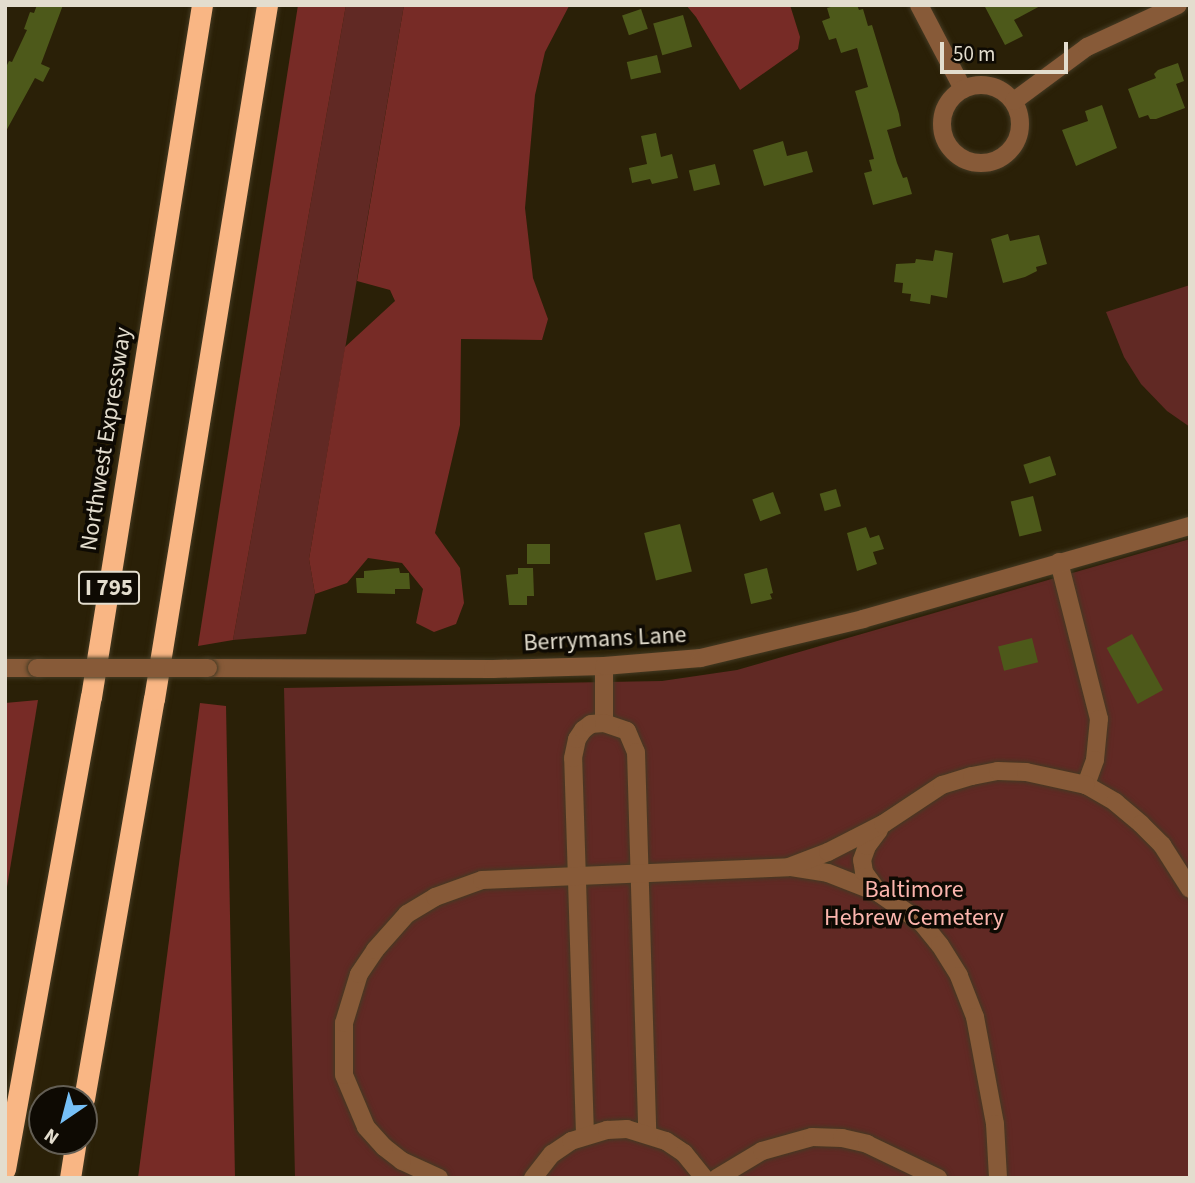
<!DOCTYPE html>
<style>
body{margin:0}
#map{position:relative;width:1195px;height:1183px;overflow:hidden;background:#2a2007;font-family:"Source Sans 3",sans-serif}
div>[style]{position:absolute}
.green>*{inset:0;background:#612924}
.forest>*{inset:0;background:#772b26}
.building>*{inset:0;background:#4d591a;transform-origin:0 0}
.roads{filter:drop-shadow(0 0 2px #443a23) drop-shadow(0 0 2px #443a23)}
.minor>*{height:18px;margin:-9px;padding:0 9px;transform-origin:9px;border-radius:9px;background:#875a38}
.minor>.ring{margin:-9px;padding:0;box-sizing:content-box;background:none;border:18px solid #875a38;border-radius:50%}
.highway>*{height:21px;margin:-10.5px;padding:0 10.5px;transform-origin:10.5px;border-radius:10.5px;background:#f9b684}
.bridges{filter:drop-shadow(0 0 2px #443a23) drop-shadow(0 0 2px #443a23)}
.minor-bridge>*{height:18px;margin:-9px;padding:0 9px;transform-origin:9px;border-radius:9px;background:#875a38}
span{translate:-50% -50%;white-space:nowrap;text-align:center;line-height:1.15;-webkit-text-stroke:7px #0e0a03;paint-order:stroke}
.shield-label span{padding:2px 5px;background:#0e0a03;border:2px solid;border-radius:5px;-webkit-text-stroke-width:0}
.shield-label{font-size:23px;color:#e3ddce;font-weight:700}
.street-label{font-size:24px;color:#e3ddce}
.park-label{font-size:24px;color:#fbb5ad}
.frame{position:absolute;inset:0;border:7px solid #e3ddce;pointer-events:none}
.north{position:absolute;left:28px;top:1085px;width:70px;height:70px;box-sizing:border-box;background:#0e0a03;border:2px solid #635e54;border-radius:50%;rotate:215deg;font-size:19px;font-weight:700;line-height:28px;text-align:center;color:#e3ddce}
.north::after{content:'';display:block;margin:auto;width:24px;height:32px;background:#76c0f7;clip-path:polygon(50% 0,100% 100%,50% 72%,0 100%)}
.scale{position:absolute;left:940px;top:42px;width:128px;height:32px;box-sizing:border-box;border:4px solid #e3ddce;border-top:0;padding-left:9px;font-size:21px;line-height:24px;white-space:nowrap;color:#e3ddce;-webkit-text-stroke:5px #0e0a03;paint-order:stroke}
</style>
<div id="map">
<div class="green">
<div style="clip-path:polygon(346px 5px,404px 5px,309px 559px,315px 594px,306px 634px,233px 640px)"></div>
<div style="clip-path:polygon(1190px 285px,1190px 427px,1167px 411px,1141px 384px,1124px 357px,1106px 312px)"></div>
<div style="clip-path:polygon(1190px 539px,1190px 1178px,295px 1178px,284px 688px,662px 681px,737px 670px)"></div>
</div>
<div class="forest">
<div style="clip-path:polygon(298px 5px,346px 5px,233px 640px,198px 646px)"></div>
<div style="clip-path:polygon(404px 5px,569px 6px,545px 52px,535px 95px,525px 208px,533px 278px,548px 319px,542px 340px,461px 339px,460px 425px,435px 533px,460px 568px,464px 603px,456px 624px,434px 632px,416px 623px,423px 589px,402px 563px,368px 558px,347px 583px,315px 594px,309px 559px,345px 347px,395px 301px,390px 290px,357px 281px)"></div>
<div style="clip-path:polygon(686px 5px,790px 5px,800px 37px,798px 49px,740px 90px,696px 17px)"></div>
<div style="clip-path:polygon(38px 700px,5px 899px,5px 703px)"></div>
<div style="clip-path:polygon(200px 703px,226px 706px,235px 1178px,138px 1178px)"></div>
</div>
<div class="building">
<div style="clip-path:polygon(37px 5px,63px 5px,41px 64px,50px 68px,43px 82px,35px 78px,5px 133px,5px 69px,9px 61px,12px 62px,27px 30px,24px 29px,30px 12px,34px 13px)"></div>
<div style="clip-path:polygon(838px 5px,857px 5px,859px 10px,863px 9px,868px 26px,872px 25px,899px 114px,901px 126px,887px 130px,897px 163px,903px 178px,907px 177px,912px 194px,873px 205px,864px 173px,872px 171px,869px 160px,874px 159px,872px 151px,855px 91px,868px 87px,857px 48px,841px 53px,836px 38px,829px 40px,822px 21px,830px 18px,827px 8px)"></div>
<div style="clip-path:polygon(984px 5px,1042px 5px,1014px 20px,1023px 36px,1005px 45px)"></div>
<div style="left:641px;top:9px;width:21px;height:20px;rotate:71deg"></div>
<div style="left:683px;top:15px;width:33px;height:31px;rotate:74deg"></div>
<div style="left:657px;top:55px;width:18px;height:31px;rotate:77deg"></div>
<div style="clip-path:polygon(1178px 63px,1184px 81px,1176px 84px,1185px 108px,1156px 119px,1150px 119px,1148px 115px,1139px 118px,1128px 89px,1156px 78px,1154px 74px,1158px 70px)"></div>
<div style="clip-path:polygon(1102px 105px,1117px 148px,1076px 166px,1062px 130px,1088px 121px,1085px 111px)"></div>
<div style="clip-path:polygon(656px 133px,661px 157px,672px 154px,678px 178px,652px 184px,650px 179px,632px 183px,629px 168px,647px 164px,641px 136px)"></div>
<div style="clip-path:polygon(783px 141px,787px 156px,807px 151px,813px 172px,764px 186px,753px 150px)"></div>
<div style="left:715px;top:164px;width:21px;height:27px;rotate:76deg"></div>
<div style="clip-path:polygon(1008px 234px,1010px 241px,1039px 235px,1047px 264px,1036px 267px,1037px 271px,1025px 277px,1003px 283px,991px 239px)"></div>
<div style="clip-path:polygon(935px 250px,953px 253px,947px 298px,931px 295px,930px 304px,910px 301px,911px 294px,902px 293px,903px 283px,894px 282px,896px 264px,915px 263px,916px 259px,933px 261px)"></div>
<div style="left:1050px;top:456px;width:20px;height:28px;rotate:72deg"></div>
<div style="left:836px;top:489px;width:18px;height:17px;rotate:74deg"></div>
<div style="left:773px;top:492px;width:23px;height:22px;rotate:70deg"></div>
<div style="left:1033px;top:496px;width:36px;height:23px;rotate:76deg"></div>
<div style="left:680px;top:524px;width:49px;height:37px;rotate:76deg"></div>
<div style="clip-path:polygon(866px 527px,870px 538px,879px 535px,884px 549px,873px 552px,877px 564px,857px 571px,847px 533px)"></div>
<div style="left:527px;top:544px;width:23px;height:20px"></div>
<div style="clip-path:polygon(399px 568px,400px 573px,409px 573px,410px 589px,395px 589px,395px 594px,357px 593px,356px 578px,364px 578px,364px 571px)"></div>
<div style="clip-path:polygon(518px 568px,533px 568px,534px 596px,527px 596px,527px 605px,509px 605px,506px 575px,518px 574px)"></div>
<div style="clip-path:polygon(767px 568px,773px 593px,770px 594px,772px 599px,751px 604px,744px 574px)"></div>
<div style="left:1132px;top:634px;width:64px;height:29px;rotate:61deg"></div>
<div style="left:1032px;top:638px;width:25px;height:35px;rotate:76deg"></div>
</div>
<div class="roads">
<div class="minor">
<div style="left:919px;top:5px;width:95px;rotate:62.4deg"></div>
<div class="ring" style="left:942px;top:85px;width:60px;height:60px"></div>
<div style="left:1014px;top:101px;width:91px;rotate:-36.5deg"></div>
<div style="left:1087px;top:47px;width:100px;rotate:-24.8deg"></div>
<div style="left:1059px;top:562px;width:162px;rotate:75.7deg"></div>
<div style="left:1099px;top:719px;width:41px;rotate:95.6deg"></div>
<div style="left:1095px;top:760px;width:27px;rotate:110deg"></div>
<div style="left:1086px;top:785px;width:34px;rotate:30deg"></div>
<div style="left:1115px;top:802px;width:34px;rotate:40deg"></div>
<div style="left:1141px;top:824px;width:30px;rotate:45deg"></div>
<div style="left:1162px;top:845px;width:52px;rotate:57.5deg"></div>
<div style="left:604px;top:666px;width:57px;rotate:90deg"></div>
<div style="left:5px;top:668px;width:32px"></div>
<div style="left:208px;top:668px;width:285px;rotate:0.2deg"></div>
<div style="left:493px;top:669px;width:111px;rotate:-1.5deg"></div>
<div style="left:604px;top:666px;width:97px;rotate:-4.7deg"></div>
<div style="left:701px;top:658px;width:167px;rotate:-13.5deg"></div>
<div style="left:863px;top:619px;width:340px;rotate:-15.9deg"></div>
<div style="left:791px;top:867px;width:37px;rotate:9deg"></div>
<div style="left:828px;top:873px;width:55px;rotate:21.4deg"></div>
<div style="left:879px;top:893px;width:52px;rotate:34.9deg"></div>
<div style="left:922px;top:923px;width:28px;rotate:51deg"></div>
<div style="left:940px;top:945px;width:36px;rotate:58deg"></div>
<div style="left:959px;top:976px;width:44px;rotate:68.7deg"></div>
<div style="left:975px;top:1017px;width:109px;rotate:79.4deg"></div>
<div style="left:995px;top:1124px;width:54px;rotate:86.8deg"></div>
<div style="left:877px;top:890px;width:22px;rotate:-126deg"></div>
<div style="left:864px;top:872px;width:12px;rotate:-99deg"></div>
<div style="left:862px;top:860px;width:15px;rotate:-70deg"></div>
<div style="left:867px;top:846px;width:20px;rotate:-53deg"></div>
<div style="left:585px;top:1135px;width:377px;rotate:-91.8deg"></div>
<div style="left:573px;top:758px;width:19px;rotate:-78deg"></div>
<div style="left:577px;top:739px;width:11px;rotate:-56deg"></div>
<div style="left:583px;top:730px;width:10px;rotate:-37deg"></div>
<div style="left:591px;top:724px;width:13px;rotate:-4deg"></div>
<div style="left:604px;top:723px;width:24px;rotate:19deg"></div>
<div style="left:627px;top:731px;width:23px;rotate:67deg"></div>
<div style="left:636px;top:752px;width:381px;rotate:88.3deg"></div>
<div style="left:439px;top:1178px;width:41px;rotate:-155.3deg"></div>
<div style="left:402px;top:1161px;width:23px;rotate:-142deg"></div>
<div style="left:384px;top:1147px;width:27px;rotate:-132deg"></div>
<div style="left:366px;top:1127px;width:56px;rotate:-112.9deg"></div>
<div style="left:344px;top:1075px;width:52px;rotate:-90deg"></div>
<div style="left:344px;top:1023px;width:51px;rotate:-73deg"></div>
<div style="left:359px;top:974px;width:29px;rotate:-56deg"></div>
<div style="left:375px;top:950px;width:48px;rotate:-48.4deg"></div>
<div style="left:407px;top:914px;width:33px;rotate:-31deg"></div>
<div style="left:435px;top:897px;width:50px;rotate:-19.9deg"></div>
<div style="left:482px;top:880px;width:307px;rotate:-2.4deg"></div>
<div style="left:789px;top:867px;width:42px;rotate:-21deg"></div>
<div style="left:828px;top:852px;width:62px;rotate:-27deg"></div>
<div style="left:883px;top:824px;width:71px;rotate:-33.5deg"></div>
<div style="left:942px;top:785px;width:31px;rotate:-17deg"></div>
<div style="left:972px;top:776px;width:26px;rotate:-11deg"></div>
<div style="left:998px;top:771px;width:28px;rotate:2deg"></div>
<div style="left:1026px;top:772px;width:61px;rotate:12.2deg"></div>
<div style="left:533px;top:1178px;width:31px;rotate:-52deg"></div>
<div style="left:552px;top:1154px;width:23px;rotate:-34deg"></div>
<div style="left:571px;top:1141px;width:38px;rotate:-17deg"></div>
<div style="left:607px;top:1130px;width:20px;rotate:-3deg"></div>
<div style="left:627px;top:1129px;width:41px;rotate:17.1deg"></div>
<div style="left:666px;top:1141px;width:22px;rotate:34deg"></div>
<div style="left:684px;top:1153px;width:32px;rotate:51deg"></div>
<div style="left:717px;top:1178px;width:52px;rotate:-31deg"></div>
<div style="left:762px;top:1151px;width:52px;rotate:-15.6deg"></div>
<div style="left:812px;top:1137px;width:30px;rotate:2deg"></div>
<div style="left:842px;top:1138px;width:26px;rotate:13deg"></div>
<div style="left:867px;top:1144px;width:79px;rotate:25.6deg"></div>
</div>
<div class="highway">
<div style="left:84px;top:1099px;width:406px;rotate:-80.1deg"></div>
<div style="left:154px;top:699px;width:703px;rotate:-80.75deg"></div>
<div style="left:5px;top:1169px;width:480px;rotate:-79.7deg"></div>
<div style="left:91px;top:697px;width:701px;rotate:-80.89deg"></div>
<div style="left:70px;top:1178px;width:37px;rotate:-81deg"></div>
</div>
</div>
<div class="bridges">
<div class="minor-bridge">
<div style="left:37px;top:668px;width:171px"></div>
</div>
</div>
<div class="shield-label">
<span style="left:109px;top:588px">I 795</span>
</div>
<div class="street-label">
<span style="left:106px;top:439px;rotate:-81deg">Northwest Expressway</span>
<span style="left:605px;top:639px;rotate:-3deg">Berrymans Lane</span>
</div>
<div class="park-label">
<span style="left:914px;top:904px">Baltimore<br>Hebrew Cemetery</span>
</div>
<div class="frame"></div>
<div class="north">N</div>
<div class="scale">50 m</div>
</div>
